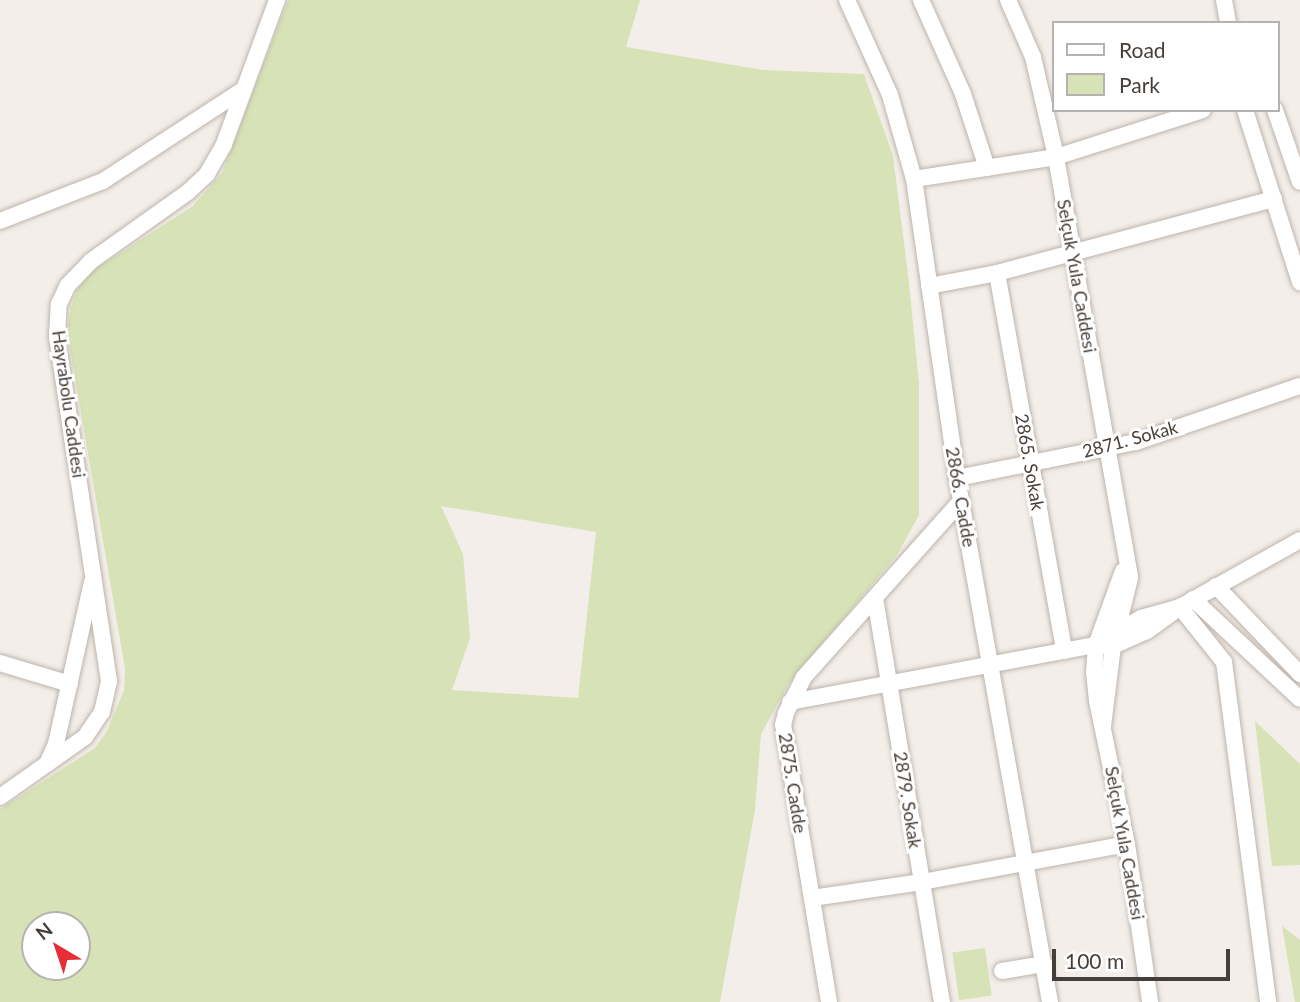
<!DOCTYPE html>
<meta charset="utf-8">
<style>
body{margin:0}
#map{position:relative;width:1300px;height:1002px;overflow:hidden;background:#f3eee9;font-family:Lato,sans-serif}
div>[style]{position:absolute}
.green>*{inset:0;background:#d7e3b6;transform-origin:0 0}
.roads{filter:drop-shadow(0 0 2px #bdb4ac) drop-shadow(0 0 2px #bdb4ac)}
.minor>*{height:16px;margin:-8px;padding:0 8px;transform-origin:8px;border-radius:8px;background:#fff}
span{translate:-50% -50%;white-space:nowrap;text-align:center;line-height:1.15;-webkit-text-stroke:6px #fff;paint-order:stroke}
.street-label{font-size:18px;color:#463e38}
.legend{position:absolute;left:1052px;top:21px;width:228px;height:91px;box-sizing:border-box;background:#fff;border:2px solid #b5b2af;margin:0;padding:9px 12px;list-style:none;font-size:21px;color:#463e38}
.legend li{display:flex;align-items:center;gap:14px;height:35px}
.legend b{width:35px;border:2px solid #b5b2af}
.north{position:absolute;left:21px;top:911px;width:70px;height:70px;box-sizing:border-box;background:#fff;border:2px solid #b5b2af;border-radius:50%;rotate:321deg;font-size:19px;font-weight:700;line-height:28px;text-align:center;color:#463e38}
.north::after{content:'';display:block;margin:auto;width:24px;height:32px;background:#e52e36;clip-path:polygon(50% 0,100% 100%,50% 72%,0 100%)}
.scale{position:absolute;left:1052px;top:949px;width:178px;height:32px;box-sizing:border-box;border:4px solid #463e38;border-top:0;padding-left:9px;font-size:21px;line-height:24px;white-space:nowrap;color:#463e38;-webkit-text-stroke:5px #fff;paint-order:stroke}
</style>
<div id="map">
<div class="green">
<div style="clip-path:polygon(evenodd,288px 0,640px 0,626px 47px,763px 70px,864px 74px,893px 156px,909px 283px,919px 383px,919px 515px,897px 555px,790px 682px,761px 734px,755px 810px,720px 1002px,0 1002px,0 809px,95px 748px,107px 731px,124px 690px,125px 669px,67px 331px,71px 307px,77px 290px,91px 272px,193px 206px,222px 173px,288px 0,441px 506px,596px 532px,578px 698px,452px 690px,470px 638px,463px 554px,441px 506px,288px 0,35px 925px,77px 925px,77px 967px,35px 967px,35px 925px)"></div>
<div style="clip-path:polygon(1255px 721px,1300px 764px,1300px 865px,1272px 866px)"></div>
<div style="clip-path:polygon(1282px 926px,1300px 940px,1300px 1002px,1295px 1002px)"></div>
<div style="left:985px;top:948px;width:48px;height:33px;rotate:82deg"></div>
</div>
<div class="roads">
<div class="minor">
<div style="left:847px;top:0;width:104px;rotate:65.6deg"></div>
<div style="left:890px;top:95px;width:87px;rotate:74.1deg"></div>
<div style="left:914px;top:179px;width:302px;rotate:81.8deg"></div>
<div style="left:957px;top:478px;width:532px;rotate:79.94deg"></div>
<div style="left:921px;top:0;width:103px;rotate:65.9deg"></div>
<div style="left:963px;top:94px;width:78px;rotate:72deg"></div>
<div style="left:1008px;top:0;width:62px;rotate:66.3deg"></div>
<div style="left:1033px;top:57px;width:103px;rotate:77deg"></div>
<div style="left:1056px;top:157px;width:427px;rotate:80deg"></div>
<div style="left:1130px;top:578px;width:70px;rotate:104deg"></div>
<div style="left:1113px;top:646px;width:81px;rotate:97.1deg"></div>
<div style="left:1224px;top:0;width:23px;rotate:80deg"></div>
<div style="left:1245px;top:110px;width:181px;rotate:72.3deg"></div>
<div style="left:1275px;top:110px;width:76px;rotate:70.9deg"></div>
<div style="left:914px;top:179px;width:144px;rotate:-8.8deg"></div>
<div style="left:1056px;top:157px;width:154px;rotate:-17.7deg"></div>
<div style="left:0;top:221px;width:110px;rotate:-21.2deg"></div>
<div style="left:103px;top:181px;width:168px;rotate:-33.1deg"></div>
<div style="left:997px;top:273px;width:384px;rotate:79.9deg"></div>
<div style="left:929px;top:286px;width:69px;rotate:-10.8deg"></div>
<div style="left:997px;top:273px;width:287px;rotate:-15deg"></div>
<div style="left:957px;top:478px;width:183px;rotate:-11.4deg"></div>
<div style="left:1136px;top:442px;width:173px;rotate:-18.9deg"></div>
<div style="left:1123px;top:571px;width:79px;rotate:110deg"></div>
<div style="left:1096px;top:645px;width:27px;rotate:94deg"></div>
<div style="left:1094px;top:672px;width:29px;rotate:84deg"></div>
<div style="left:1097px;top:701px;width:146px;rotate:78.2deg"></div>
<div style="left:1127px;top:844px;width:160px;rotate:81.7deg"></div>
<div style="left:1216px;top:586px;width:122px;rotate:46.3deg"></div>
<div style="left:875px;top:598px;width:410px;rotate:80.6deg"></div>
<div style="left:1193px;top:599px;width:146px;rotate:43.1deg"></div>
<div style="left:1180px;top:607px;width:70px;rotate:51.3deg"></div>
<div style="left:1224px;top:662px;width:343px;rotate:82.6deg"></div>
<div style="left:1112px;top:633px;width:33px;rotate:-27deg"></div>
<div style="left:1141px;top:618px;width:41px;rotate:-15.8deg"></div>
<div style="left:1180px;top:607px;width:137px;rotate:-29.2deg"></div>
<div style="left:0;top:663px;width:73px;rotate:16.7deg"></div>
<div style="left:790px;top:702px;width:311px;rotate:-10.6deg"></div>
<div style="left:1096px;top:645px;width:17px;rotate:3deg"></div>
<div style="left:1113px;top:646px;width:37px;rotate:-24deg"></div>
<div style="left:1147px;top:631px;width:41px;rotate:-36deg"></div>
<div style="left:47px;top:764px;width:22px;rotate:-66deg"></div>
<div style="left:56px;top:744px;width:166px;rotate:-77.5deg"></div>
<div style="left:0;top:797px;width:104px;rotate:-35.2deg"></div>
<div style="left:85px;top:737px;width:30px;rotate:-56deg"></div>
<div style="left:102px;top:712px;width:32px;rotate:-77deg"></div>
<div style="left:109px;top:681px;width:348px;rotate:-98.6deg"></div>
<div style="left:57px;top:337px;width:33px;rotate:-87deg"></div>
<div style="left:59px;top:304px;width:21px;rotate:-65deg"></div>
<div style="left:68px;top:285px;width:33px;rotate:-46deg"></div>
<div style="left:91px;top:261px;width:119px;rotate:-35.4deg"></div>
<div style="left:188px;top:192px;width:26px;rotate:-43deg"></div>
<div style="left:207px;top:174px;width:34px;rotate:-60deg"></div>
<div style="left:224px;top:144px;width:153px;rotate:-69.8deg"></div>
<div style="left:812px;top:898px;width:111px;rotate:-8.3deg"></div>
<div style="left:922px;top:882px;width:208px;rotate:-10.5deg"></div>
<div style="left:1002px;top:971px;width:43px;rotate:-9.5deg"></div>
<div style="left:829px;top:1002px;width:281px;rotate:-99.4deg"></div>
<div style="left:783px;top:725px;width:12px;rotate:-76deg"></div>
<div style="left:786px;top:713px;width:40px;rotate:-63.4deg"></div>
<div style="left:804px;top:677px;width:236px;rotate:-48.3deg"></div>
</div>
</div>
<div class="street-label">
<span style="left:1077px;top:276px;rotate:80deg">Selçuk Yula Caddesi</span>
<span style="left:69px;top:404px;rotate:82deg">Hayrabolu Caddesi</span>
<span style="left:1130px;top:439px;rotate:-15deg">2871. Sokak</span>
<span style="left:1030px;top:462px;rotate:80deg">2865. Sokak</span>
<span style="left:961px;top:497px;rotate:80deg">2866. Cadde</span>
<span style="left:793px;top:783px;rotate:81deg">2875. Cadde</span>
<span style="left:908px;top:800px;rotate:81deg">2879. Sokak</span>
<span style="left:1125px;top:843px;rotate:80deg">Selçuk Yula Caddesi</span>
</div>
<ul class="legend">
<li><b style="height:9px;background:#fff"></b>Road</li>
<li><b style="height:19px;background:#d7e3b6"></b>Park</li>
</ul>
<div class="north">N</div>
<div class="scale">100 m</div>
</div>
